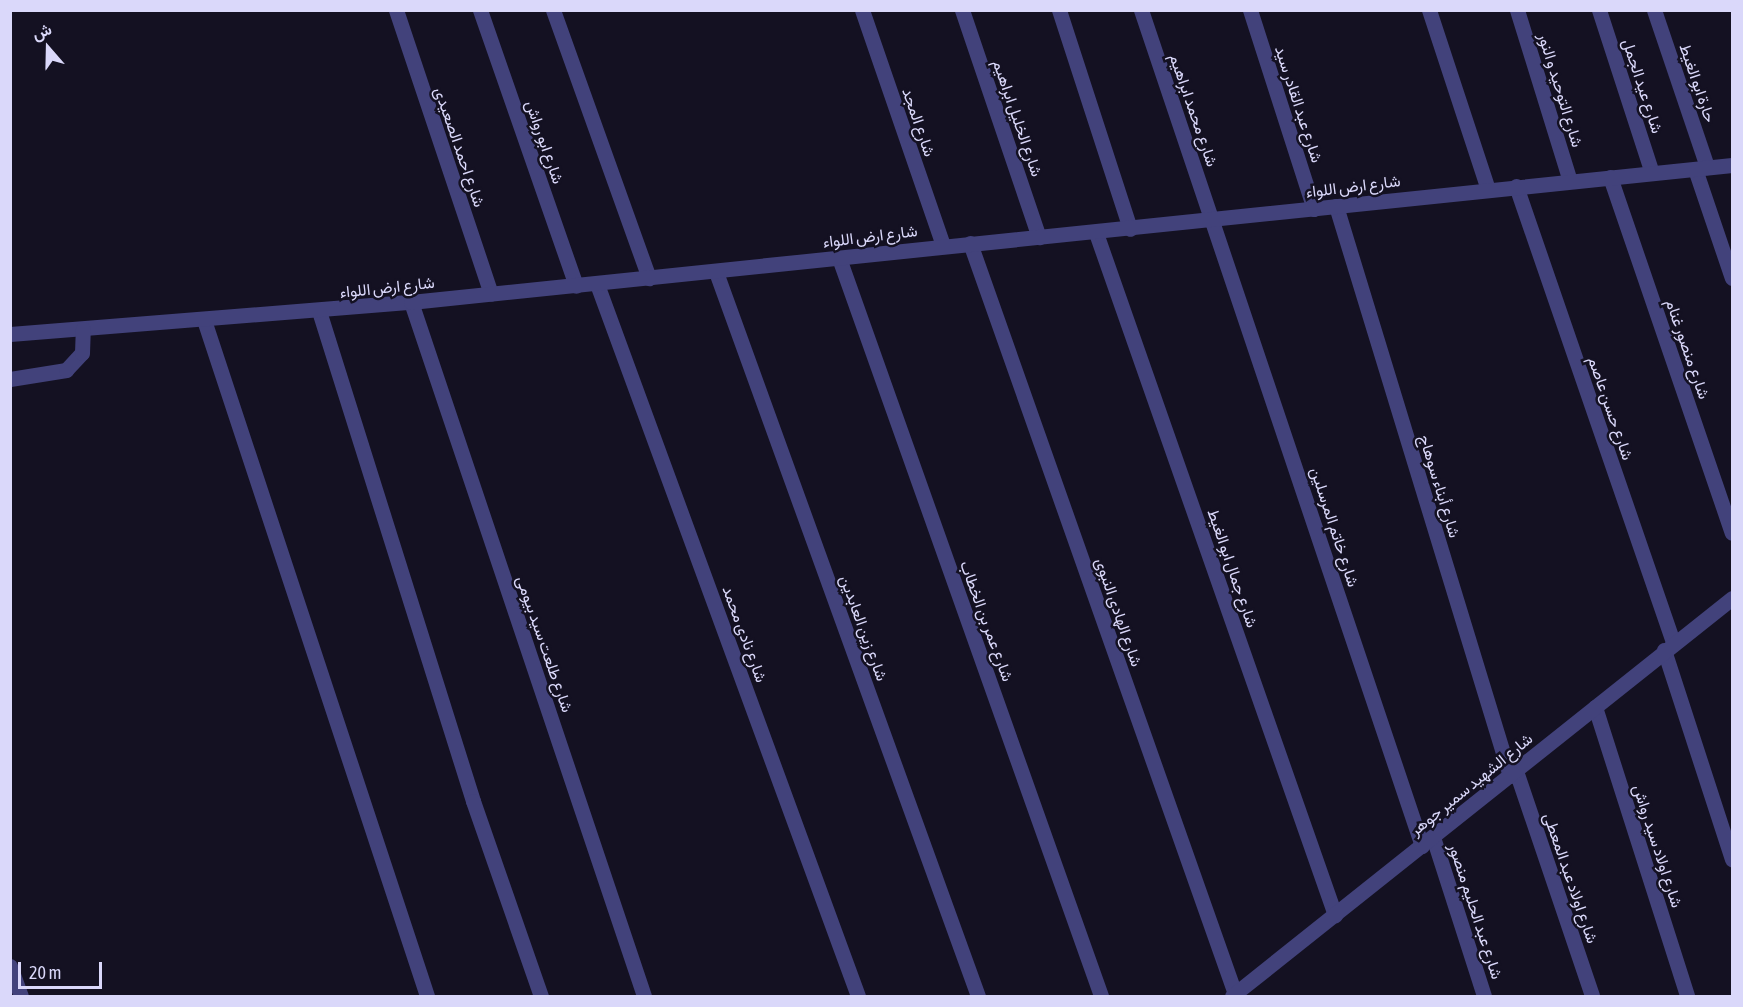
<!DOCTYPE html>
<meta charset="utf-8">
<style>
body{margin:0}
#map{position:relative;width:1743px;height:1007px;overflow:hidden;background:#141122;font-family:"Asap Condensed",Vazirmatn,sans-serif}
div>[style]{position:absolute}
.street>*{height:15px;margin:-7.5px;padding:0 7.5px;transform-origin:7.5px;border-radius:7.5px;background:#42427b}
span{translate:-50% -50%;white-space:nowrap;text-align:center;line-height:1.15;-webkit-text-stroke:5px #141122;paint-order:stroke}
.street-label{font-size:16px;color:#dad8fa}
.frame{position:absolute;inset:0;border:12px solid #dad8fa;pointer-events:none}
.north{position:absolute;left:18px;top:18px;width:60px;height:60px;-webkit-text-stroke:4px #141122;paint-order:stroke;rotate:340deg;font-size:16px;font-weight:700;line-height:24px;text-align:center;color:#dad8fa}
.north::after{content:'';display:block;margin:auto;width:21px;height:27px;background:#dad8fa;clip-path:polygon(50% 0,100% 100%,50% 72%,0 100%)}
.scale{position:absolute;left:18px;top:962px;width:84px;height:27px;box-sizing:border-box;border:3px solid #dad8fa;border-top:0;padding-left:8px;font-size:18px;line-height:21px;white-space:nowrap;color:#dad8fa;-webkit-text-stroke:4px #141122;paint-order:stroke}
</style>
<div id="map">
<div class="street">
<div style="left:396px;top:10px;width:299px;rotate:71.5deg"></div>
<div style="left:480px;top:10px;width:292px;rotate:70.8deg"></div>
<div style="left:553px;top:10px;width:285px;rotate:70.3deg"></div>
<div style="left:862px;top:10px;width:249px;rotate:71deg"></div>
<div style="left:962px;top:10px;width:240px;rotate:71.3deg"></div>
<div style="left:1059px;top:10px;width:230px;rotate:72deg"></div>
<div style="left:1141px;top:10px;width:882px;rotate:71.42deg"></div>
<div style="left:1250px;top:10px;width:209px;rotate:72.2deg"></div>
<div style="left:1429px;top:10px;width:188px;rotate:71.8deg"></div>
<div style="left:1517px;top:10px;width:179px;rotate:72.8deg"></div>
<div style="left:1599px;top:10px;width:171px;rotate:72deg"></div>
<div style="left:1654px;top:10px;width:166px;rotate:71.3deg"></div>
<div style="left:1695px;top:169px;width:115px;rotate:71.3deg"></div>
<div style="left:1610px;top:177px;width:376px;rotate:71.1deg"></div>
<div style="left:1516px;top:186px;width:483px;rotate:71deg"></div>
<div style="left:1336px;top:206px;width:596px;rotate:73.02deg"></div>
<div style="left:1096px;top:233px;width:723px;rotate:70.69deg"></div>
<div style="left:970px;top:243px;width:796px;rotate:70.56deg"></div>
<div style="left:839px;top:258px;width:783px;rotate:70.45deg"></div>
<div style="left:716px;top:272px;width:770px;rotate:70.11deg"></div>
<div style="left:597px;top:284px;width:758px;rotate:69.87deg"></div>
<div style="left:411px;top:302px;width:732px;rotate:71.44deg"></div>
<div style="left:319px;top:311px;width:514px;rotate:72.55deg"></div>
<div style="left:473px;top:801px;width:207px;rotate:70.8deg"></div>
<div style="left:204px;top:320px;width:712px;rotate:71.74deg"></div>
<div style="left:10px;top:334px;width:402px;rotate:-4.6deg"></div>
<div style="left:411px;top:302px;width:1328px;rotate:-5.92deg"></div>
<div style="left:10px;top:379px;width:57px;rotate:-9.1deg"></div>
<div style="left:66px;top:370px;width:23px;rotate:-47deg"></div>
<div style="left:82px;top:353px;width:24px;rotate:-88deg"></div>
<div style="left:1664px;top:650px;width:220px;rotate:72deg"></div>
<div style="left:1595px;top:707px;width:303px;rotate:72.3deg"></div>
<div style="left:1516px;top:771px;width:237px;rotate:71.3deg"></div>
<div style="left:1433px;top:837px;width:167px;rotate:72.2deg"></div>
<div style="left:10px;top:966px;width:32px;rotate:70deg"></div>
<div style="left:1232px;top:996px;width:639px;rotate:-38.52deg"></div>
</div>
<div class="street-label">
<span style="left:1698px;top:83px;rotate:71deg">حارة ابو الغيط</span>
<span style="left:1643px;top:86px;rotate:72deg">شارع عيد الجمل</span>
<span style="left:1561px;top:90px;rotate:73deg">شارع التوحيد و النور</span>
<span style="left:1299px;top:104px;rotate:72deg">شارع عبد القادر سيد</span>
<span style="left:1194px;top:110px;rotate:71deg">شارع محمد ابراهيم</span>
<span style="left:1018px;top:118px;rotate:71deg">شارع الخليل ابراهيم</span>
<span style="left:919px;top:122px;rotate:71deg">شارع المجد</span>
<span style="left:545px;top:142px;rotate:71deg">شارع ابو رواش</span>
<span style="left:460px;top:147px;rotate:71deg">شارع احمد الصعيدى</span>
<span style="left:1353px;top:186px;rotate:-7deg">شارع ارض اللواء</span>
<span style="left:870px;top:236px;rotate:-7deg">شارع ارض اللواء</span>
<span style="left:387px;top:287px;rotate:-6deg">شارع ارض اللواء</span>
<span style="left:1688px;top:349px;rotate:71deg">شارع منصور غنام</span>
<span style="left:1611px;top:408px;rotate:71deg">شارع حسن عاصم</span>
<span style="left:1440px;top:486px;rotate:73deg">شارع أبناء سوهاج</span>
<span style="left:1335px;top:527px;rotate:72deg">شارع خاتم المرسلين</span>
<span style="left:1233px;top:568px;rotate:71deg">شارع جمال ابو الغيط</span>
<span style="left:1119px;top:612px;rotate:71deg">شارع الهادى النبوى</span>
<span style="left:987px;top:621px;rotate:70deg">شارع عمر بن الخطاب</span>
<span style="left:864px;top:628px;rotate:70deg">شارع زين العابدين</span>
<span style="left:745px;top:634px;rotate:70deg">شارع نادى محمد</span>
<span style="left:545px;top:644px;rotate:71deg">شارع طلعت سيد بيومى</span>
<span style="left:1471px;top:784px;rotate:-39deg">شارع الشهيد سمير جوهر</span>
<span style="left:1658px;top:846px;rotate:72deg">شارع اولاد سيد رواش</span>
<span style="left:1571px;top:878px;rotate:71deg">شارع اولاد عبد المعطى</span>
<span style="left:1476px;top:911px;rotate:72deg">شارع عبد الحليم منصور</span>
</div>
<div class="frame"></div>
<div class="north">ش</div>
<div class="scale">20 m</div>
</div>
